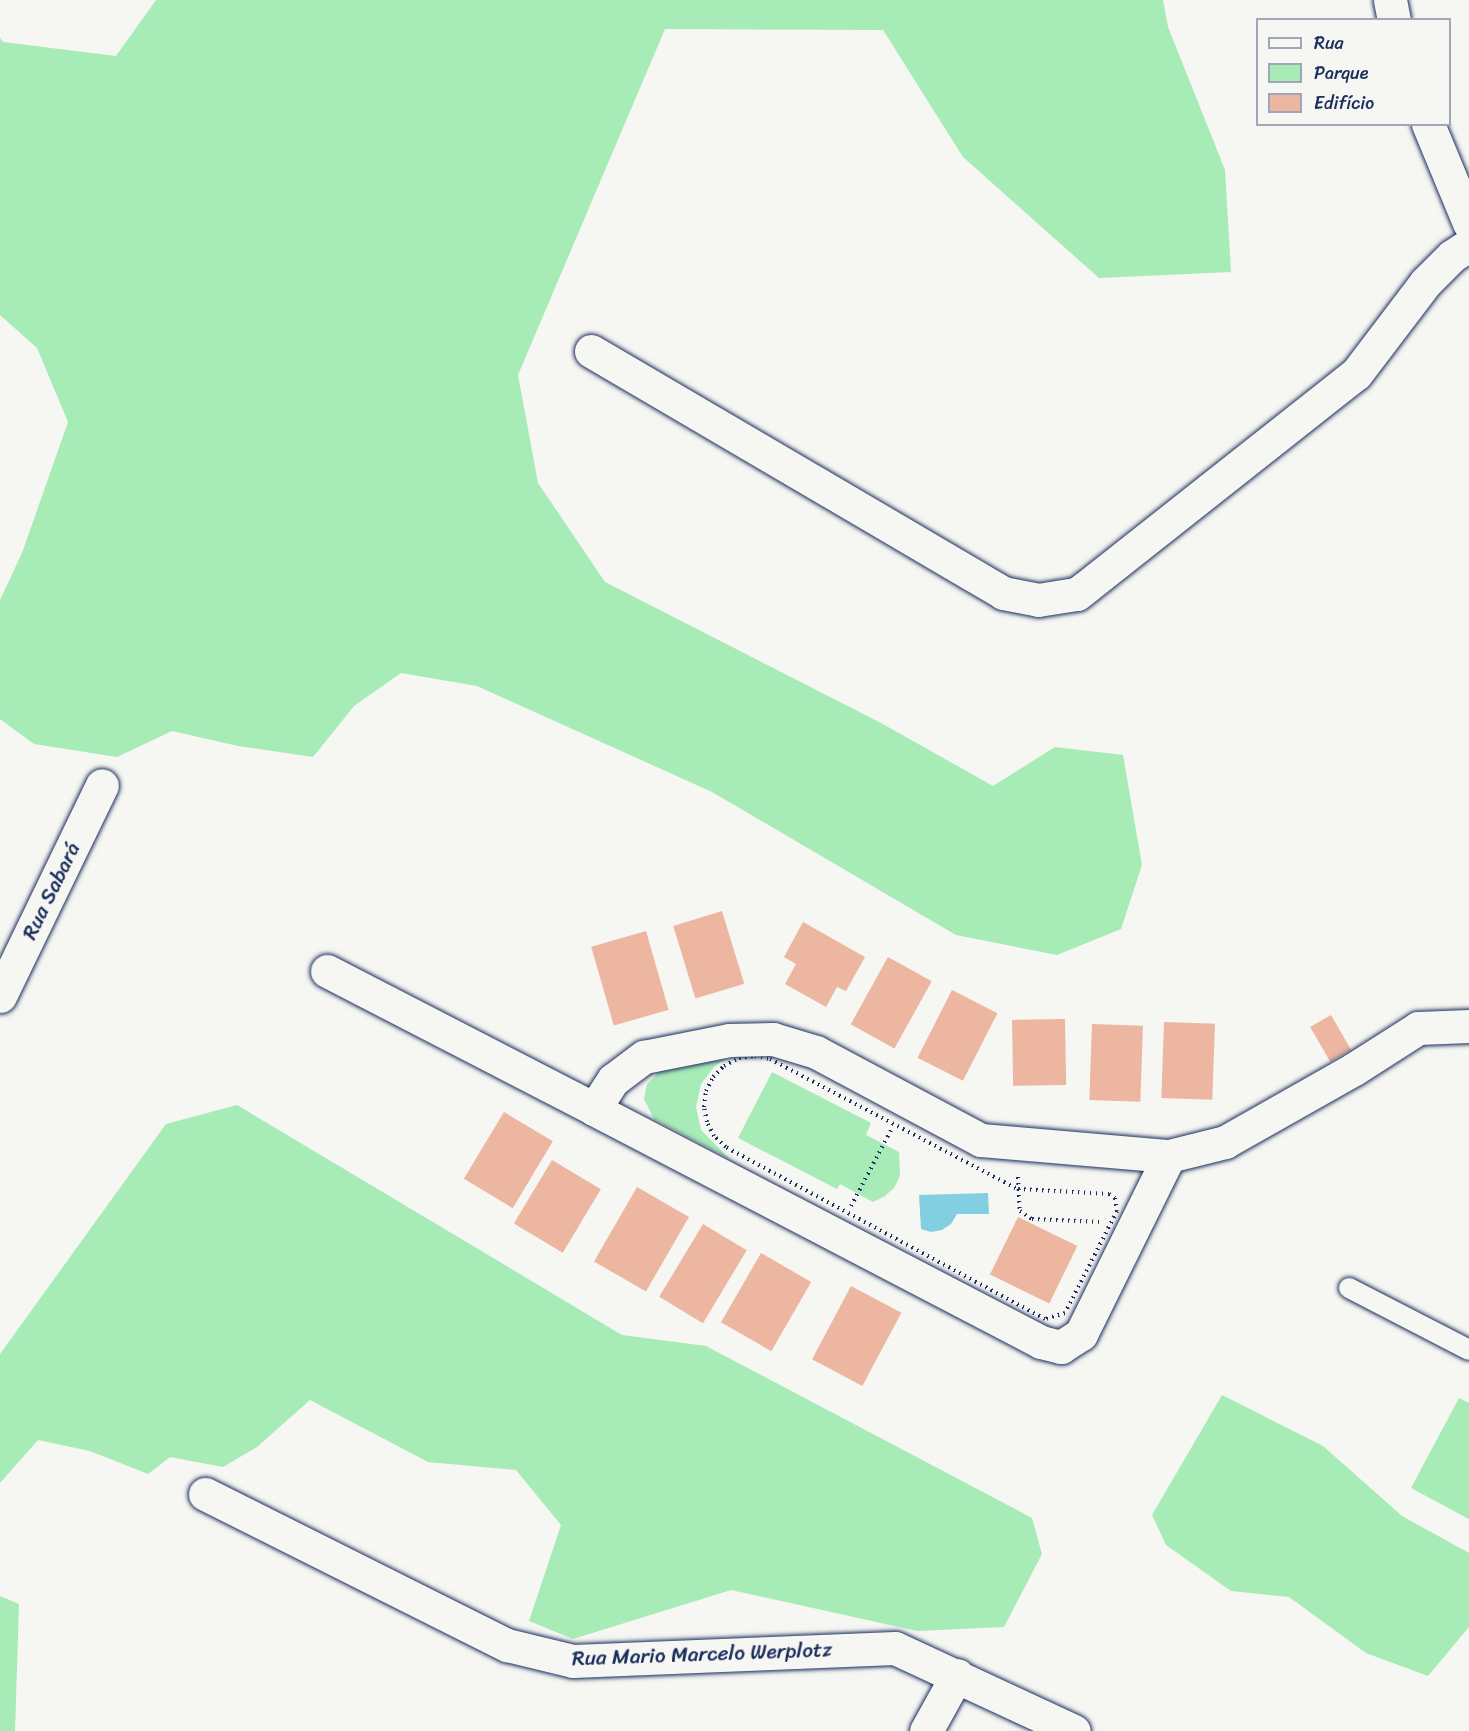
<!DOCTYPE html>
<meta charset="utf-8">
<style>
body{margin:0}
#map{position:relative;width:1469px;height:1731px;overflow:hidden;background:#f6f6f2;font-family:Sriracha,sans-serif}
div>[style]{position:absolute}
.green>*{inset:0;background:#a7ebb7}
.water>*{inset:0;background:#83cfe2}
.building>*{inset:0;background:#ecb6a0;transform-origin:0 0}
.path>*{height:4px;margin-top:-2px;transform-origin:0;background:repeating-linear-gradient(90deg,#1b2f5e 0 1.5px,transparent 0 6px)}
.roads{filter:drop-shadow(0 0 2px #1b2f5e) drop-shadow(0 0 2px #1b2f5e)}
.service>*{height:20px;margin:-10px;padding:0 10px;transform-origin:10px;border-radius:10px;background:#f6f6f2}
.minor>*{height:33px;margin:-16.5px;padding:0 16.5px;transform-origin:16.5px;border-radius:16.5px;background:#f6f6f2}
.secondary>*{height:33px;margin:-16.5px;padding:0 16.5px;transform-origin:16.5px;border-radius:16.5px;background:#f6f6f2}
span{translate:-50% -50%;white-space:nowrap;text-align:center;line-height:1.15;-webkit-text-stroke:4.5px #f6f6f2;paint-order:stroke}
.street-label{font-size:21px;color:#1b2f5e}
.legend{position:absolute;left:1256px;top:18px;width:195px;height:108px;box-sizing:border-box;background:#f6f6f2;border:2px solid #9ea6b7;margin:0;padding:8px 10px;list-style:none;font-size:18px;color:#1b2f5e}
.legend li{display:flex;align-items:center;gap:12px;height:30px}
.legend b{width:30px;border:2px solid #9ea6b7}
</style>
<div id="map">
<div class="green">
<div style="clip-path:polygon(156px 0,1163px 0,1168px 27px,1225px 170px,1231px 272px,1099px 278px,963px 157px,883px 30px,665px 29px,518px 375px,538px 483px,605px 582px,881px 723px,993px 786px,1055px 747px,1123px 755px,1142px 865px,1121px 929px,1057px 955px,956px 935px,712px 792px,477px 686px,401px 673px,354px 706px,313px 757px,238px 746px,172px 731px,117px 757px,34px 744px,0 719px,0 600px,22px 553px,68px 422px,37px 348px,0 315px,0 38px,3px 42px,116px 56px)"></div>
<div style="clip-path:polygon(731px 1055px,715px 1066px,701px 1084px,696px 1107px,701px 1130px,730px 1159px,654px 1119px,644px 1099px,647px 1084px,662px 1069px)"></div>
<div style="clip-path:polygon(772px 1072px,871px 1123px,866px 1135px,899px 1152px,900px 1176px,894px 1188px,885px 1196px,873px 1202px,840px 1184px,837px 1189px,738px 1138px)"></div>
<div style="clip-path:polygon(237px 1105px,622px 1335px,706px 1346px,1032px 1518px,1042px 1554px,1004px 1627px,917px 1631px,731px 1590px,573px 1639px,529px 1621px,561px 1525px,516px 1470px,428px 1462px,310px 1400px,257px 1447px,223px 1467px,170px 1457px,148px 1474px,90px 1451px,38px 1440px,0 1483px,0 1354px,166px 1124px)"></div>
<div style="clip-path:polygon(1222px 1395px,1323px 1446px,1402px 1516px,1469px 1553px,1469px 1627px,1428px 1676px,1366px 1653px,1289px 1597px,1231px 1591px,1166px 1545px,1152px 1515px)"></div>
<div style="clip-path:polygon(1459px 1398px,1469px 1403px,1469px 1519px,1411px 1488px)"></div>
<div style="clip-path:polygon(0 1596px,19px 1604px,15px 1731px,0 1731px)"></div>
</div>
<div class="water">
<div style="clip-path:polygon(988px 1193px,989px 1214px,957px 1214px,951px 1224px,942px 1230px,931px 1232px,921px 1229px,919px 1195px)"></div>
</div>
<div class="building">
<div style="left:722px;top:911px;width:76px;height:51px;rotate:73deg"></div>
<div style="clip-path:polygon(803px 922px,865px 957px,846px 991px,837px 987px,826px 1007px,785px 984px,796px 964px,784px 957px)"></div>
<div style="left:646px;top:931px;width:82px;height:57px;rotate:74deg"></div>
<div style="left:888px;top:957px;width:50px;height:77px;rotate:29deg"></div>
<div style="left:952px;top:990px;width:51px;height:76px;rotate:27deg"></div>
<div style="left:1331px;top:1015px;width:40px;height:24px;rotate:60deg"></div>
<div style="left:1065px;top:1019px;width:66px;height:53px;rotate:89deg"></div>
<div style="left:1164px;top:1022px;width:51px;height:76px;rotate:2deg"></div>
<div style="left:1092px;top:1024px;width:51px;height:76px;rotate:2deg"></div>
<div style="left:504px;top:1112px;width:57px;height:78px;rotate:31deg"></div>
<div style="left:552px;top:1160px;width:57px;height:74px;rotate:31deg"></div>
<div style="left:637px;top:1187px;width:60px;height:86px;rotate:30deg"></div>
<div style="left:1018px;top:1217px;width:66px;height:64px;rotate:26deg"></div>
<div style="left:703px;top:1224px;width:51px;height:85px;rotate:31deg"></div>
<div style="left:761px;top:1253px;width:58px;height:80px;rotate:30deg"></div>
<div style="left:851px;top:1286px;width:57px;height:83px;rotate:28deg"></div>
</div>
<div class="path">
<div style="left:755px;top:1056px;width:15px;rotate:11deg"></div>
<div style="left:770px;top:1059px;width:280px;rotate:27.7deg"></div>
<div style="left:1018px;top:1189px;width:91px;rotate:3.1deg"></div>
<div style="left:1109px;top:1194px;width:7px;rotate:34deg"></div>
<div style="left:1115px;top:1198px;width:13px;rotate:81deg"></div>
<div style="left:1117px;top:1211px;width:114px;rotate:117deg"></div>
<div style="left:1065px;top:1313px;width:21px;rotate:163deg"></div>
<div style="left:1045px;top:1319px;width:362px;rotate:-151.7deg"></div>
<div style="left:726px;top:1147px;width:16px;rotate:-137deg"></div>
<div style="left:714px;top:1136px;width:16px;rotate:-117deg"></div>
<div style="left:707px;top:1122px;width:15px;rotate:-101deg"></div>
<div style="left:704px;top:1107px;width:16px;rotate:-83deg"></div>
<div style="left:706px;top:1091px;width:16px;rotate:-63deg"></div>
<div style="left:713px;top:1077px;width:16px;rotate:-45deg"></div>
<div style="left:724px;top:1066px;width:17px;rotate:-28deg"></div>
<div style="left:739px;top:1058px;width:16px;rotate:-7deg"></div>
<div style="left:1018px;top:1177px;width:34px;rotate:87deg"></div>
<div style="left:1020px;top:1211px;width:14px;rotate:34deg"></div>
<div style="left:1032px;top:1219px;width:67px;rotate:2.6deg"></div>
<div style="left:851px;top:1206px;width:86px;rotate:-62.2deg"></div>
</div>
<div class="roads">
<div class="service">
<div style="left:1349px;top:1288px;width:135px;rotate:27.3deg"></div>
</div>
<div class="minor">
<div style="left:591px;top:351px;width:478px;rotate:30.4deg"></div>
<div style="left:1003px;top:593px;width:36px;rotate:11deg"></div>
<div style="left:1038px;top:600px;width:39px;rotate:-9deg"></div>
<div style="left:1077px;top:594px;width:355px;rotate:-38.3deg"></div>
<div style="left:1356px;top:374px;width:114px;rotate:-52.8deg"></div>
<div style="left:1425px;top:283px;width:38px;rotate:-45deg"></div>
<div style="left:1452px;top:256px;width:20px;rotate:-33deg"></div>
<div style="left:327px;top:971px;width:301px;rotate:27.3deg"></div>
<div style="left:0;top:996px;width:234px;rotate:-64.2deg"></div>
<div style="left:1169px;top:1156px;width:199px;rotate:116.3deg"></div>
<div style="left:1081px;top:1334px;width:24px;rotate:147deg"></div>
<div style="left:1061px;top:1347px;width:21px;rotate:-166deg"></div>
<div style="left:1041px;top:1342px;width:504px;rotate:-152.47deg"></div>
<div style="left:594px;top:1109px;width:35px;rotate:-57deg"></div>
<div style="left:613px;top:1080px;width:39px;rotate:-37deg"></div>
<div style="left:644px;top:1057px;width:87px;rotate:-11.3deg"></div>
<div style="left:729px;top:1040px;width:44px;rotate:-1.3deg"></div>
<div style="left:773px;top:1039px;width:45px;rotate:16.8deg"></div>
<div style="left:816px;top:1052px;width:187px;rotate:28.1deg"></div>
<div style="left:981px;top:1140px;width:189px;rotate:4.9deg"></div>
<div style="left:1169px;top:1156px;width:58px;rotate:-14deg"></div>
<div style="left:1225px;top:1142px;width:148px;rotate:-29.5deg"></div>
<div style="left:1354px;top:1069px;width:76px;rotate:-32.6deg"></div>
<div style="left:1418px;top:1028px;width:51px;rotate:-2.2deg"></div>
<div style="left:205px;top:1494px;width:338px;rotate:26.6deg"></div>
<div style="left:507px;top:1645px;width:68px;rotate:13.6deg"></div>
<div style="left:573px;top:1661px;width:322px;rotate:-2.3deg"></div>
<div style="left:895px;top:1648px;width:197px;rotate:24.9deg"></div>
<div style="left:926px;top:1731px;width:64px;rotate:-61deg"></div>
</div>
<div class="secondary">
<div style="left:1390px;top:0;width:20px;rotate:79deg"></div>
<div style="left:1428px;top:124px;width:107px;rotate:67.5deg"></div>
</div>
</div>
<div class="street-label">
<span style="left:51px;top:891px;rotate:-64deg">Rua Sabará</span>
<span style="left:702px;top:1654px;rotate:-2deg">Rua Mario Marcelo Werplotz</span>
</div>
<ul class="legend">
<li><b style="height:8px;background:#f6f6f2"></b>Rua</li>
<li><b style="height:16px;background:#a7ebb7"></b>Parque</li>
<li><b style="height:16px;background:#ecb6a0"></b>Edifício</li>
</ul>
</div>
